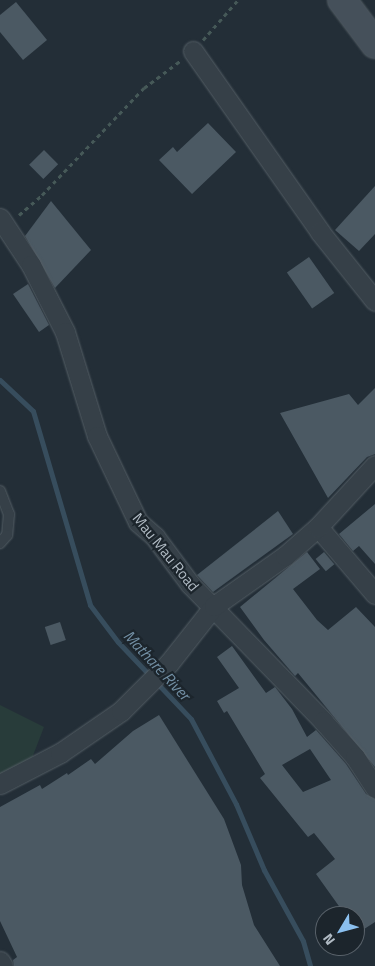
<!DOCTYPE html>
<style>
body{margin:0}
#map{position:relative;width:375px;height:966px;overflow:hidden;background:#232e37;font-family:"Titillium Web",sans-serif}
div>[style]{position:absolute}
.green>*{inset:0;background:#283c3a}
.stream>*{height:5px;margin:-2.5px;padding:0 2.5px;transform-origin:2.5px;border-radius:2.5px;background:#374d5d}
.building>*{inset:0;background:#4b5963;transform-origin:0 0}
.path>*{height:3px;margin-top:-1.5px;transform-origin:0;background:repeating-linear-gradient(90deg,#465958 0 4px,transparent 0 8px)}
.roads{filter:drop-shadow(0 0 1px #545e65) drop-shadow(0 0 1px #545e65)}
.service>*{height:10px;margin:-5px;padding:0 5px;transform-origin:5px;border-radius:5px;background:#364048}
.minor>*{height:19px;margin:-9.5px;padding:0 9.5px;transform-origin:9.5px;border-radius:9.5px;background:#364048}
.secondary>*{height:28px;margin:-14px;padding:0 14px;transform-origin:14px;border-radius:14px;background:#45505a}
span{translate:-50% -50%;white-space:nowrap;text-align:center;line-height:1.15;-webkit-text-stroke:4.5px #1c252c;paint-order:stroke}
.street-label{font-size:15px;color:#b1bbc4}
.water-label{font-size:16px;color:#7390a5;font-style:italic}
.north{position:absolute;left:315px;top:906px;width:50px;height:50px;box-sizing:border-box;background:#1c252c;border:1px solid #586169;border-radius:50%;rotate:233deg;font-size:14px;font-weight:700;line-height:20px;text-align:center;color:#b1bbc4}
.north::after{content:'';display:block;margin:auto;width:18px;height:22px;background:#8bc0ef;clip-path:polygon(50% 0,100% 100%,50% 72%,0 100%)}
</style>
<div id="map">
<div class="green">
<div style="clip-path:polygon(0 705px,44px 727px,29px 766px,0 777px)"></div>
</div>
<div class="stream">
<div style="left:0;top:380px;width:45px;rotate:43.2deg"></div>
<div style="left:33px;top:411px;width:202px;rotate:73.6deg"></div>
<div style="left:90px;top:605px;width:46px;rotate:52.9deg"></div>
<div style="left:118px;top:642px;width:106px;rotate:46.5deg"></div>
<div style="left:191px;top:719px;width:96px;rotate:62.1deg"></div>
<div style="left:236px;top:804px;width:72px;rotate:67deg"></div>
<div style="left:264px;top:870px;width:81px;rotate:61.2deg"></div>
<div style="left:303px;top:941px;width:26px;rotate:74deg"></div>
</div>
<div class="building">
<div style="clip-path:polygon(16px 2px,47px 40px,23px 60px,0 32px,0 15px)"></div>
<div style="clip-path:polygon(208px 123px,236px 152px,192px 194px,159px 160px,173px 147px,177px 152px)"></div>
<div style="left:44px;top:150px;width:20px;height:21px;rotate:45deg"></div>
<div style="clip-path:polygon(375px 186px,375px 234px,359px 251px,335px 230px)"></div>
<div style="clip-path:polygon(51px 201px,91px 250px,55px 288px,25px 236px)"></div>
<div style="left:309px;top:257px;width:44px;height:27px;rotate:55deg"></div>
<div style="clip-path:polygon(28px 284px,49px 325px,39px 332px,13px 294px)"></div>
<div style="clip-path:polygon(375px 388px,375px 454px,367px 457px,328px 498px,280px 413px,349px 394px,358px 405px)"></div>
<div style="clip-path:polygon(375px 504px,375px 564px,359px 546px,353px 551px,339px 534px)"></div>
<div style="clip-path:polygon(278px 511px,293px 534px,213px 592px,197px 575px)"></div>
<div style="clip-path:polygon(307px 552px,320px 569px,293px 589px,317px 620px,328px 630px,356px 607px,375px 627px,375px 767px,298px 673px,295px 676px,264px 640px,240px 607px)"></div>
<div style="left:324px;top:552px;width:16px;height:11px;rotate:50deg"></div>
<div style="left:60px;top:622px;width:19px;height:16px;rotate:72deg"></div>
<div style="clip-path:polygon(evenodd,232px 646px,266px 693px,275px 687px,292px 709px,307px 737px,316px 730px,346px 764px,366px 794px,375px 799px,375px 922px,355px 935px,355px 916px,346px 916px,316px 874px,335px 859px,314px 833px,308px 837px,260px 778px,265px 774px,227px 711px,224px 713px,217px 701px,239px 688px,217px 657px,232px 646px,310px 749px,331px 780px,303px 792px,282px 765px,310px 749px)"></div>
<div style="clip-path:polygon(159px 715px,224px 819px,241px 865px,242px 885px,254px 925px,280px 966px,14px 966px,13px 960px,17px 957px,0 921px,0 807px,40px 785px,42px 789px,67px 773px,68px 775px,91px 759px,95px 764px,133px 731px)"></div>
</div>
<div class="path">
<div style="left:203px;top:40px;width:53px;rotate:-48.8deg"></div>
<div style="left:19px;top:215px;width:30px;rotate:-41deg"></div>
<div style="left:42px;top:195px;width:148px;rotate:-46.4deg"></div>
<div style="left:144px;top:88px;width:45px;rotate:-36.9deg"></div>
</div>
<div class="roads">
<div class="service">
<div style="left:0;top:491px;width:25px;rotate:69deg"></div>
<div style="left:9px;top:514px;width:21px;rotate:95deg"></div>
<div style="left:7px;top:535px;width:11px;rotate:131deg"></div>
</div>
<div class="minor">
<div style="left:193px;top:51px;width:221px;rotate:54.9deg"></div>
<div style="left:320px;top:232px;width:88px;rotate:51.4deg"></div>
<div style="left:0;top:218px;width:56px;rotate:56.6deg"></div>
<div style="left:31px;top:265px;width:75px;rotate:63.1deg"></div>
<div style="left:65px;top:332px;width:109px;rotate:72.9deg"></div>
<div style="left:97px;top:436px;width:95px;rotate:64.5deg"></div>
<div style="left:138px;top:522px;width:23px;rotate:41deg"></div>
<div style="left:155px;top:537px;width:59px;rotate:53.3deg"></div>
<div style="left:190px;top:584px;width:191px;rotate:45.8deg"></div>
<div style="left:323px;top:721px;width:48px;rotate:48.4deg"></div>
<div style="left:355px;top:757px;width:37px;rotate:57deg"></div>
<div style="left:318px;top:527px;width:88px;rotate:49.6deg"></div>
<div style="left:0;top:784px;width:68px;rotate:-27.3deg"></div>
<div style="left:60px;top:753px;width:74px;rotate:-34.5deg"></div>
<div style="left:121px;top:711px;width:68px;rotate:-45deg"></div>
<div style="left:169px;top:663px;width:73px;rotate:-51.7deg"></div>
<div style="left:214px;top:606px;width:87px;rotate:-35.2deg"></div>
<div style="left:285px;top:556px;width:44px;rotate:-41.3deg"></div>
<div style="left:318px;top:527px;width:84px;rotate:-47.4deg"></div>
<div style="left:0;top:961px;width:6px;rotate:59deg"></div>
</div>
<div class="secondary">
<div style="left:342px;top:0;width:55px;rotate:53.1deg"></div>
</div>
</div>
<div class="street-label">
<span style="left:166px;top:552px;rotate:51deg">Mau Mau Road</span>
</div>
<div class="water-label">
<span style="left:157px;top:665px;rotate:47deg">Mathare River</span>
</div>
<div class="north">N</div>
</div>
